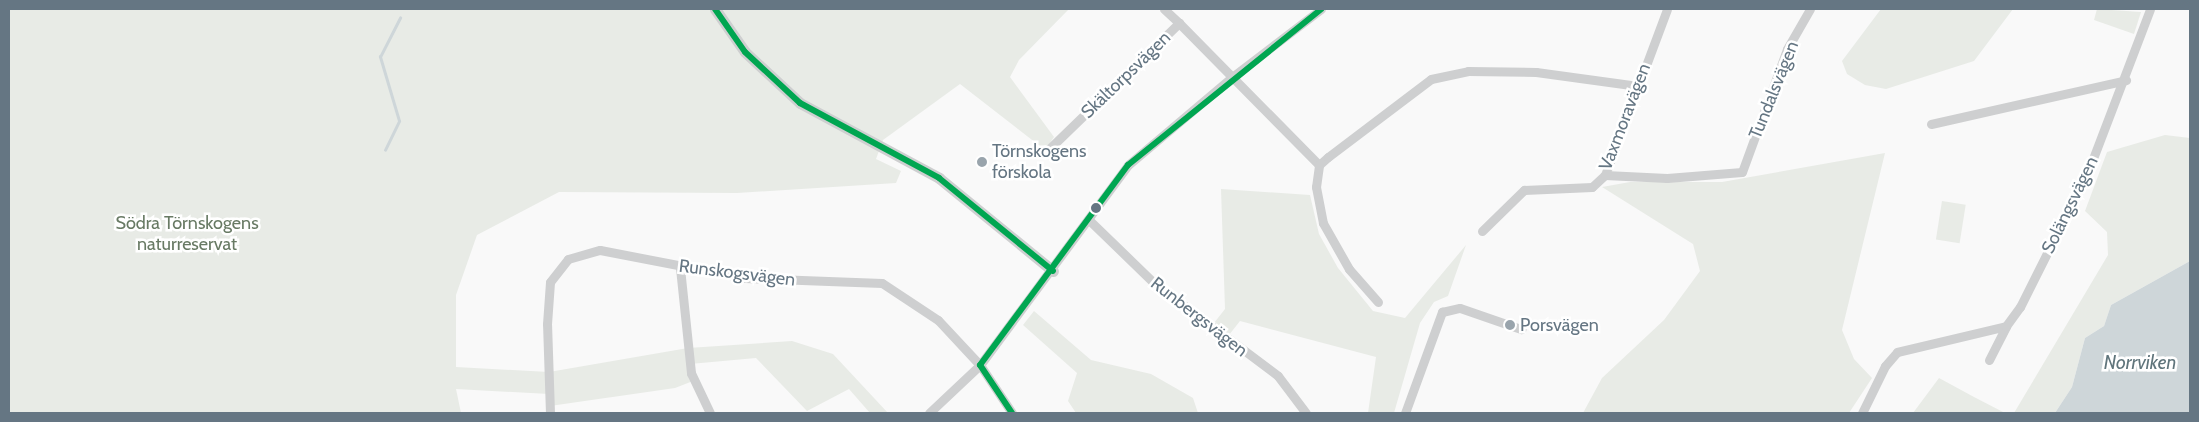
<!DOCTYPE html>
<meta charset="utf-8">
<style>
body{margin:0}
#map{position:relative;width:2199px;height:422px;overflow:hidden;background:#f9f9f9;font-family:Cabin,sans-serif}
div>[style]{position:absolute}
.green>*{inset:0;background:#e8ebe6;transform-origin:0 0}
.water>*{inset:0;background:#ced6d9}
.stream>*{height:2.5px;margin:-1.25px;padding:0 1.25px;transform-origin:1.25px;border-radius:1.25px;background:#ced6d9}
.minor>*{height:9px;margin:-4.5px;padding:0 4.5px;transform-origin:4.5px;border-radius:4.5px;background:#cecfd0}
.tertiary>*{height:11px;margin:-5.5px;padding:0 5.5px;transform-origin:5.5px;border-radius:5.5px;background:#cecfd0}
.bus-1>*{height:6px;margin:-3px;padding:0 3px;transform-origin:3px;border-radius:3px;background:#00a651}
.dots>*{width:14px;height:14px;translate:-50% -50%;box-sizing:border-box;border:2px solid #fff;border-radius:50%}
span{translate:-50% -50%;white-space:nowrap;text-align:center;line-height:1.15;-webkit-text-stroke:5px #fff;paint-order:stroke}
.street-label{font-size:18px;color:#657683}
.poi-label{font-size:18px;color:#657683}
.left{translate:0 -50%;text-align:left}
.park-label{font-size:18px;color:#687a64}
.water-label{font-size:19px;color:#60757c;font-style:italic}
.frame{position:absolute;inset:0;border:10px solid #657683;pointer-events:none}
</style>
<div id="map">
<div class="green">
<div style="clip-path:polygon(9px 9px,1069px 9px,1019px 60px,1010px 77px,1054px 137px,1045px 150px,960px 84px,883px 140px,876px 159px,901px 171px,896px 183px,737px 193px,559px 192px,477px 235px,456px 295px,456px 367px,549px 372px,688px 348px,792px 341px,833px 354px,888px 413px,870px 413px,849px 389px,807px 411px,756px 358px,690px 364px,693px 381px,675px 388px,550px 406px,549px 394px,456px 389px,461px 413px,9px 413px)"></div>
<div style="clip-path:polygon(1881px 9px,2013px 9px,1974px 61px,1886px 89px,1865px 85px,1847px 74px,1842px 61px)"></div>
<div style="clip-path:polygon(2097px 9px,2141px 12px,2134px 34px,2094px 20px)"></div>
<div style="clip-path:polygon(2165px 135px,2190px 138px,2190px 261px,2111px 305px,2104px 326px,2085px 338px,2072px 387px,2055px 413px,2014px 413px,2108px 255px,2107px 232px,2085px 211px,2107px 152px)"></div>
<div style="clip-path:polygon(1885px 153px,1842px 330px,1854px 359px,1872px 378px,1849px 413px,1583px 413px,1602px 378px,1664px 320px,1700px 271px,1693px 244px,1602px 187px,1630px 182px,1722px 182px)"></div>
<div style="clip-path:polygon(1221px 189px,1310px 195px,1319px 234px,1338px 268px,1373px 311px,1405px 318px,1466px 245px,1448px 296px,1434px 302px,1420px 323px,1394px 413px,1368px 413px,1376px 357px,1240px 321px,1229px 335px,1214px 323px,1225px 309px)"></div>
<div style="left:1942px;top:201px;width:24px;height:39px;rotate:9deg"></div>
<div style="clip-path:polygon(1034px 311px,1091px 360px,1151px 374px,1193px 398px,1198px 413px,1076px 413px,1068px 401px,1077px 373px,1023px 325px)"></div>
<div style="clip-path:polygon(1939px 378px,1974px 397px,2005px 413px,1913px 413px)"></div>
</div>
<div class="water">
<div style="clip-path:polygon(2190px 261px,2190px 413px,2055px 413px,2072px 387px,2085px 338px,2104px 326px,2111px 305px)"></div>
</div>
<div class="stream">
<div style="left:385px;top:150px;width:32px;rotate:-64deg"></div>
<div style="left:399px;top:121px;width:67px;rotate:-106.5deg"></div>
<div style="left:380px;top:57px;width:44px;rotate:-62.9deg"></div>
</div>
<div class="minor">
<div style="left:1164px;top:9px;width:21px;rotate:43deg"></div>
<div style="left:1931px;top:124px;width:200px;rotate:-12.7deg"></div>
<div style="left:1050px;top:148px;width:180px;rotate:-44.1deg"></div>
<div style="left:1179px;top:23px;width:199px;rotate:45.4deg"></div>
<div style="left:1605px;top:175px;width:62px;rotate:2.8deg"></div>
<div style="left:1667px;top:178px;width:75px;rotate:-4.6deg"></div>
<div style="left:1742px;top:172px;width:131px;rotate:-69.9deg"></div>
<div style="left:1787px;top:49px;width:46px;rotate:-60.1deg"></div>
<div style="left:1089px;top:220px;width:89px;rotate:44.1deg"></div>
<div style="left:1153px;top:282px;width:156px;rotate:36.9deg"></div>
<div style="left:1278px;top:376px;width:46px;rotate:52.9deg"></div>
<div style="left:1482px;top:231px;width:59px;rotate:-44.3deg"></div>
<div style="left:1524px;top:190px;width:68px;rotate:-2.5deg"></div>
<div style="left:1592px;top:187px;width:18px;rotate:-43deg"></div>
<div style="left:1605px;top:175px;width:177px;rotate:-69.5deg"></div>
<div style="left:680px;top:268px;width:106px;rotate:84deg"></div>
<div style="left:691px;top:373px;width:44px;rotate:64.6deg"></div>
<div style="left:1378px;top:302px;width:44px;rotate:-131.3deg"></div>
<div style="left:1349px;top:269px;width:53px;rotate:-119.5deg"></div>
<div style="left:1323px;top:223px;width:37px;rotate:-101deg"></div>
<div style="left:1316px;top:187px;width:22px;rotate:-82deg"></div>
<div style="left:1319px;top:165px;width:12px;rotate:-42deg"></div>
<div style="left:1328px;top:157px;width:129px;rotate:-37.1deg"></div>
<div style="left:1431px;top:79px;width:38px;rotate:-12deg"></div>
<div style="left:1468px;top:71px;width:68px;rotate:0.8deg"></div>
<div style="left:1536px;top:72px;width:103px;rotate:7.8deg"></div>
<div style="left:1989px;top:360px;width:38px;rotate:-63deg"></div>
<div style="left:550px;top:413px;width:89px;rotate:-91.9deg"></div>
<div style="left:547px;top:324px;width:42px;rotate:-85.9deg"></div>
<div style="left:550px;top:282px;width:29px;rotate:-52deg"></div>
<div style="left:568px;top:259px;width:33px;rotate:-16deg"></div>
<div style="left:600px;top:250px;width:148px;rotate:10.9deg"></div>
<div style="left:745px;top:278px;width:137px;rotate:2.1deg"></div>
<div style="left:882px;top:283px;width:67px;rotate:33.5deg"></div>
<div style="left:938px;top:320px;width:62px;rotate:47deg"></div>
<div style="left:980px;top:365px;width:58px;rotate:56.3deg"></div>
<div style="left:929px;top:413px;width:70px;rotate:-43.3deg"></div>
<div style="left:980px;top:365px;width:249px;rotate:-53.5deg"></div>
<div style="left:1128px;top:165px;width:136px;rotate:-40.2deg"></div>
<div style="left:1232px;top:77px;width:112px;rotate:-37.4deg"></div>
<div style="left:1405px;top:413px;width:108px;rotate:-69.9deg"></div>
<div style="left:1442px;top:312px;width:18px;rotate:-13deg"></div>
<div style="left:1460px;top:308px;width:65px;rotate:19deg"></div>
<div style="left:1862px;top:413px;width:52px;rotate:-63.9deg"></div>
<div style="left:1885px;top:366px;width:18px;rotate:-49deg"></div>
<div style="left:1897px;top:352px;width:112px;rotate:-13.4deg"></div>
<div style="left:2006px;top:326px;width:24px;rotate:-54deg"></div>
<div style="left:2020px;top:307px;width:154px;rotate:-63.4deg"></div>
<div style="left:2089px;top:169px;width:171px;rotate:-69.1deg"></div>
</div>
<div class="tertiary">
<div style="left:715px;top:9px;width:52px;rotate:55.1deg"></div>
<div style="left:745px;top:52px;width:75px;rotate:42.8deg"></div>
<div style="left:800px;top:103px;width:158px;rotate:28.3deg"></div>
<div style="left:939px;top:178px;width:147px;rotate:39.2deg"></div>
</div>
<div class="bus-1">
<div style="left:715px;top:9px;width:52px;rotate:55.1deg"></div>
<div style="left:745px;top:52px;width:75px;rotate:42.8deg"></div>
<div style="left:800px;top:103px;width:158px;rotate:28.3deg"></div>
<div style="left:939px;top:178px;width:147px;rotate:39.2deg"></div>
<div style="left:980px;top:365px;width:249px;rotate:-53.5deg"></div>
<div style="left:1128px;top:165px;width:248px;rotate:-38.9deg"></div>
<div style="left:980px;top:365px;width:58px;rotate:56.3deg"></div>
</div>
<div class="dots">
<div style="left:982px;top:162px;background:#99a4ac"></div>
<div style="left:1096px;top:208px;background:#657683"></div>
<div style="left:1510px;top:325px;background:#99a4ac"></div>
</div>
<div class="street-label">
<span style="left:1126px;top:75px;rotate:-44deg">Skältorpsvägen</span>
<span style="left:1774px;top:90px;rotate:-68deg">Tundalsvägen</span>
<span style="left:1625px;top:117px;rotate:-69deg">Vaxmoravägen</span>
<span style="left:2070px;top:205px;rotate:-64deg">Solängsvägen</span>
<span style="left:737px;top:273px;rotate:7deg">Runskogsvägen</span>
<span style="left:1199px;top:317px;rotate:38deg">Runbergsvägen</span>
</div>
<div class="poi-label">
<span class="left" style="left:992px;top:162px">Törnskogens<br>förskola</span>
<span class="left" style="left:1520px;top:325px">Porsvägen</span>
</div>
<div class="park-label">
<span style="left:187px;top:234px">Södra Törnskogens<br>naturreservat</span>
</div>
<div class="water-label">
<span style="left:2140px;top:363px">Norrviken</span>
</div>
<div class="frame"></div>
</div>
